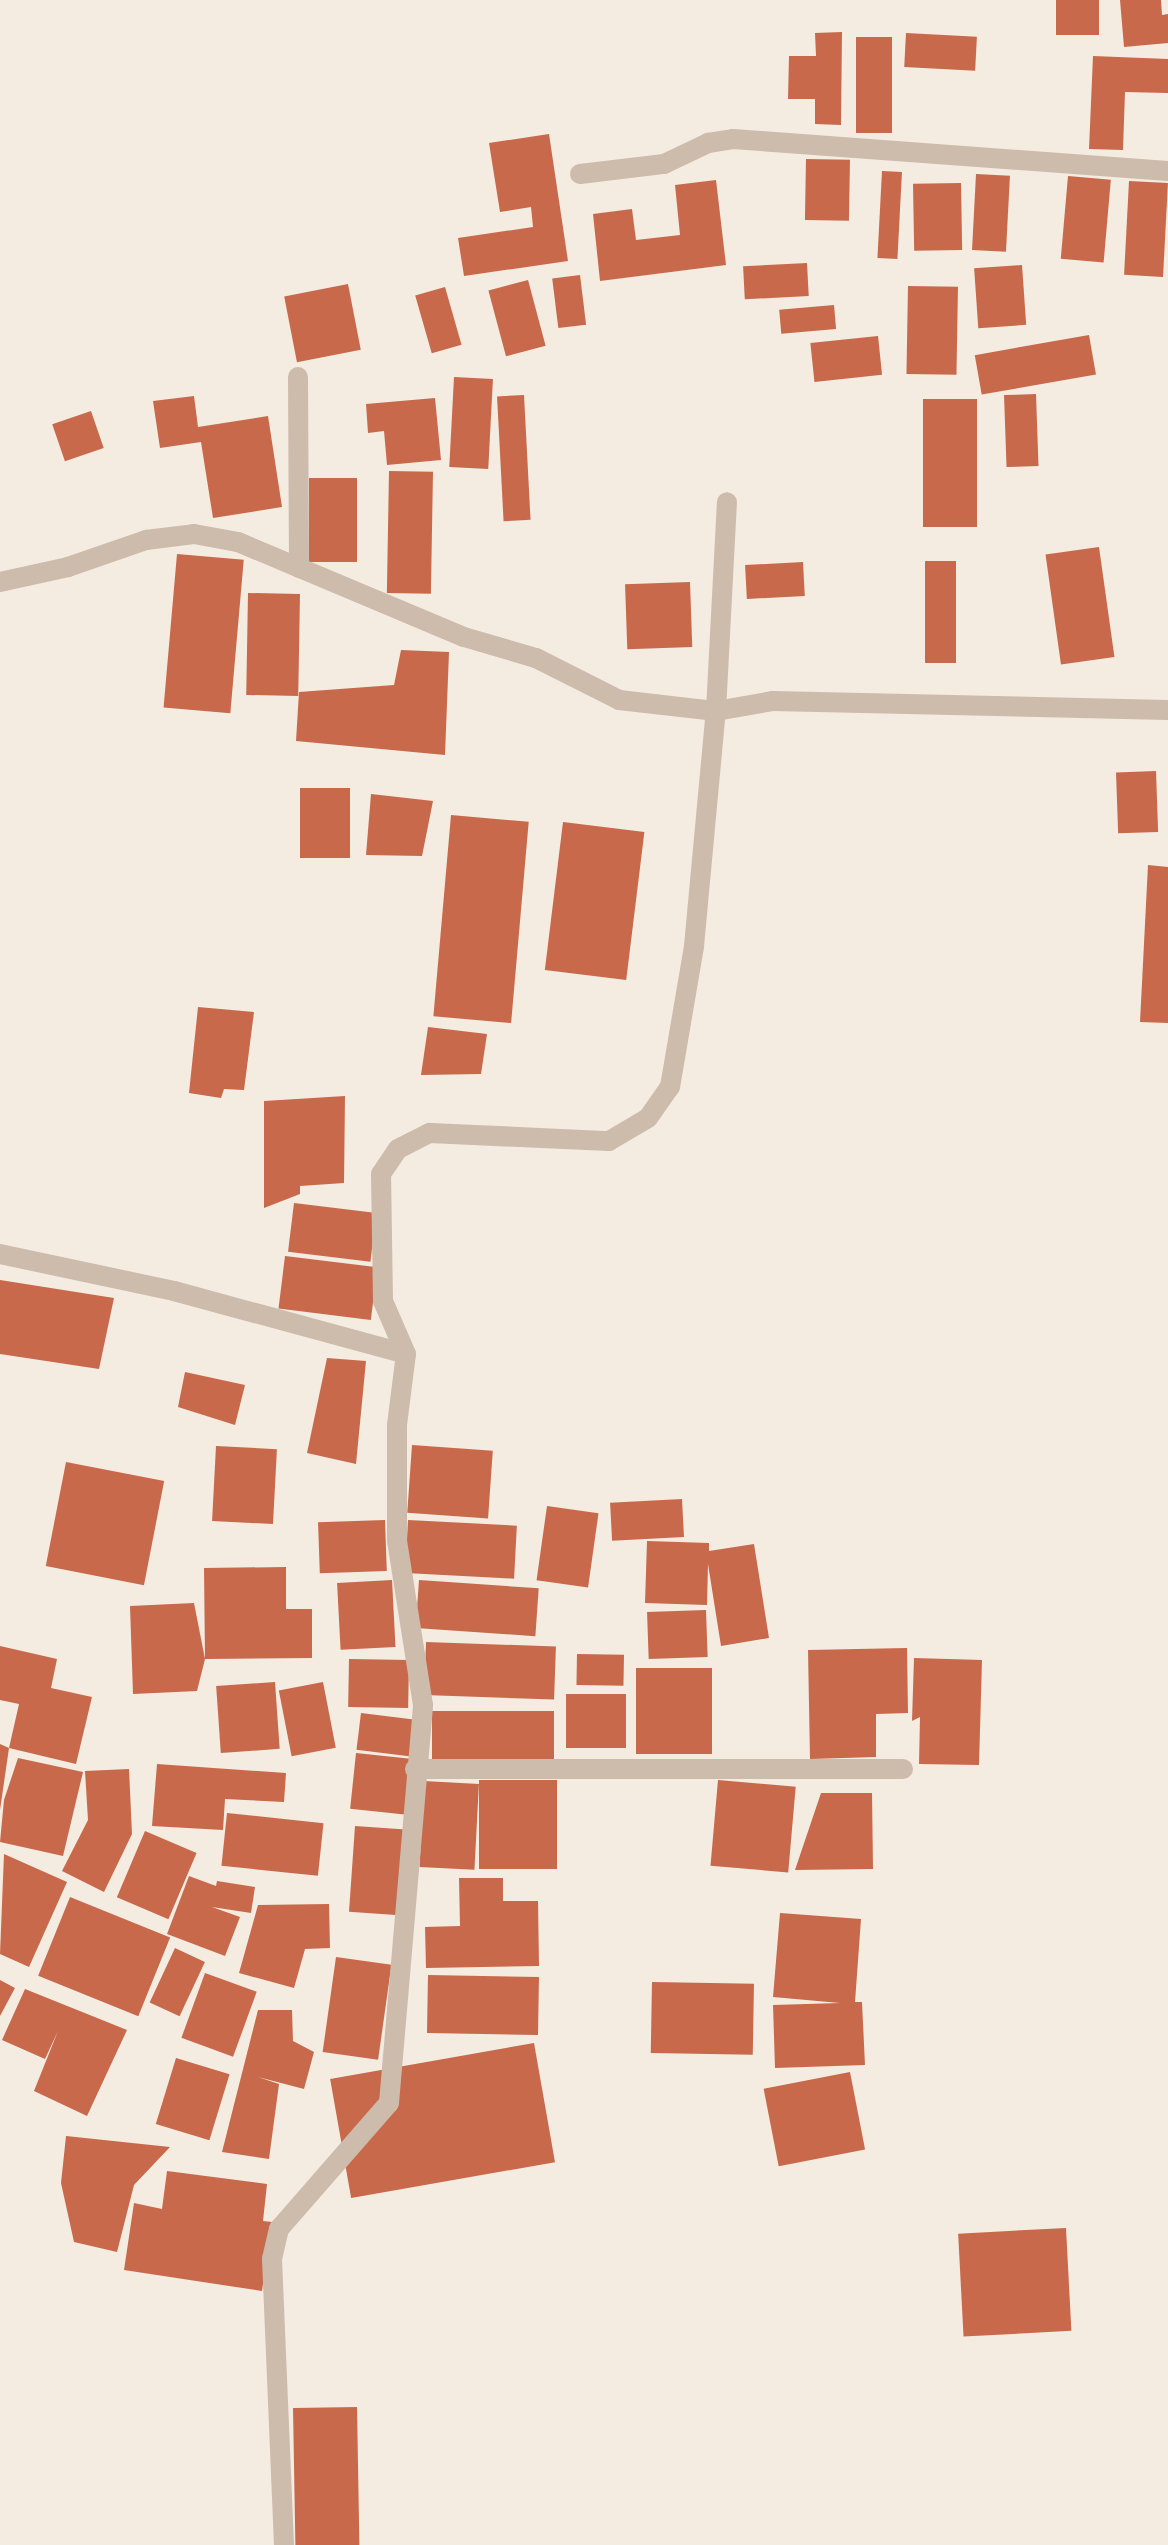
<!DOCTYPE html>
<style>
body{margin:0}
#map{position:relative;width:1168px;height:2545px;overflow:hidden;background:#f4ebe1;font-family:"Golos Text",sans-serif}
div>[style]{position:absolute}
.building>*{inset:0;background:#c8694b;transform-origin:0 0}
.minor>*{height:20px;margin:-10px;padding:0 10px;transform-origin:10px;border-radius:10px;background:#cdbbac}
span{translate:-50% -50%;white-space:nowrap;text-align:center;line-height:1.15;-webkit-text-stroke:7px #fbf5ee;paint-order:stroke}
</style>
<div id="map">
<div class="building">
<div style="left:1056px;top:0;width:43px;height:35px"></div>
<div style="clip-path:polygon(1120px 0,1161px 0,1162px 15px,1168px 14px,1168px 43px,1124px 47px)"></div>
<div style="clip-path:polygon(842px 32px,841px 125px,815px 124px,815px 99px,788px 99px,789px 56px,816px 56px,815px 33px)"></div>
<div style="left:906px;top:33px;width:71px;height:34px;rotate:3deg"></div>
<div style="left:856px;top:37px;width:36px;height:96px"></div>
<div style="clip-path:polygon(1093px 56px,1168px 59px,1168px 93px,1125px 92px,1123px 150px,1089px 149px)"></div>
<div style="clip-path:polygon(549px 134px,568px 261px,464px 276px,458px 238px,533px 227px,531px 207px,500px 212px,489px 143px)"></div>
<div style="left:806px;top:159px;width:44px;height:61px;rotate:1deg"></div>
<div style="left:882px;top:171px;width:20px;height:87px;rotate:3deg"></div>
<div style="left:976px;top:174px;width:34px;height:76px;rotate:3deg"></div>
<div style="left:1068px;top:176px;width:43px;height:83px;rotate:5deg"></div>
<div style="clip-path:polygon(716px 180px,726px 265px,600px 281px,593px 214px,632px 209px,636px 240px,680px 235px,675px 185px)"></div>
<div style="left:1129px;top:181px;width:39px;height:94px;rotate:3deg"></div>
<div style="left:961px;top:183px;width:67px;height:48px;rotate:89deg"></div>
<div style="left:807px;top:263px;width:33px;height:64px;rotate:87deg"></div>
<div style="left:1022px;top:265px;width:60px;height:48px;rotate:86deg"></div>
<div style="left:580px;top:275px;width:50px;height:28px;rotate:83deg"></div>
<div style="left:528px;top:280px;width:68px;height:41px;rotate:75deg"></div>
<div style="left:348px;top:284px;width:67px;height:65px;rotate:79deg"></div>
<div style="left:908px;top:286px;width:50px;height:88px;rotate:1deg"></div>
<div style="left:445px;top:287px;width:60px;height:31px;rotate:74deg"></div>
<div style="left:834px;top:305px;width:24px;height:55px;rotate:85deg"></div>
<div style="left:1089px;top:335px;width:40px;height:116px;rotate:80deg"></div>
<div style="left:878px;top:336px;width:39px;height:68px;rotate:84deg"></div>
<div style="left:454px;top:377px;width:39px;height:90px;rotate:3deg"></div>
<div style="left:1036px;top:394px;width:72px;height:32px;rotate:88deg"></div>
<div style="left:524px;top:395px;width:125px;height:27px;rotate:87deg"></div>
<div style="clip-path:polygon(194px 396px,198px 427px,268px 416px,282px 507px,213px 518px,201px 442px,160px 448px,153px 401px)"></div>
<div style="clip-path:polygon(435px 398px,441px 460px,387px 465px,384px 431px,368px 433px,366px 404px)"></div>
<div style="left:977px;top:399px;width:128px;height:54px;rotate:90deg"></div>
<div style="left:91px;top:411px;width:39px;height:41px;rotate:71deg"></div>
<div style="left:389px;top:471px;width:44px;height:122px;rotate:1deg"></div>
<div style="left:309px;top:478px;width:48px;height:84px"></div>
<div style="left:1099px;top:547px;width:111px;height:54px;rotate:82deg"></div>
<div style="left:177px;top:554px;width:67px;height:154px;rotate:5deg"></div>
<div style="left:925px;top:561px;width:31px;height:102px"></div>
<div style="left:803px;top:562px;width:34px;height:58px;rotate:87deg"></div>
<div style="left:690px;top:582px;width:65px;height:65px;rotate:88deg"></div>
<div style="left:248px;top:593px;width:52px;height:102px;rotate:1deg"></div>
<div style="clip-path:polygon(401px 650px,449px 652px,445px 755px,296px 741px,299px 692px,394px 685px)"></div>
<div style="left:1156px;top:771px;width:61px;height:40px;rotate:88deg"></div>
<div style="left:300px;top:788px;width:50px;height:70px"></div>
<div style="clip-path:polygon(371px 794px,433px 801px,422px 856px,366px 855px)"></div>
<div style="left:451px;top:815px;width:78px;height:202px;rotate:5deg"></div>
<div style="left:563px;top:822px;width:82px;height:149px;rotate:7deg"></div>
<div style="clip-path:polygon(1148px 865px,1168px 867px,1168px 1023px,1140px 1022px)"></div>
<div style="clip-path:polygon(198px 1007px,254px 1012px,244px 1090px,224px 1089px,221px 1098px,189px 1093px)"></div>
<div style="clip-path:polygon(428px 1027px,487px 1034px,481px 1074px,421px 1075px)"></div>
<div style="clip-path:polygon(345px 1096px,344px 1183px,300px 1186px,300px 1194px,264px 1208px,264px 1101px)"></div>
<div style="left:294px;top:1203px;width:83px;height:49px;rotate:7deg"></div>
<div style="left:285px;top:1256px;width:93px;height:53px;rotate:7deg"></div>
<div style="clip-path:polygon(0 1280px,114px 1298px,99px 1369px,0 1354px)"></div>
<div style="clip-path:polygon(327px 1358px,366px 1361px,356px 1464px,307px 1453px)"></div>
<div style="clip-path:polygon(185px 1372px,245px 1385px,235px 1425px,178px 1407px)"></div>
<div style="left:412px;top:1445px;width:81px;height:68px;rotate:4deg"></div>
<div style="left:216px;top:1446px;width:61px;height:75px;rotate:3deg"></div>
<div style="left:66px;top:1462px;width:100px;height:106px;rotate:11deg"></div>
<div style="left:682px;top:1499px;width:38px;height:72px;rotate:87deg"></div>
<div style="left:547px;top:1506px;width:52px;height:75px;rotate:8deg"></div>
<div style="left:385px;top:1520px;width:51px;height:67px;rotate:88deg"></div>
<div style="left:408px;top:1520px;width:109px;height:53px;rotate:3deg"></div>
<div style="clip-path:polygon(647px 1541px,709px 1543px,709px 1551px,754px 1544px,769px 1638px,721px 1646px,708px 1564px,707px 1605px,645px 1603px)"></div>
<div style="clip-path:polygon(286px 1567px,286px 1609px,312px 1609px,312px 1658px,205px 1659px,204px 1568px)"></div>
<div style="left:392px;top:1580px;width:67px;height:55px;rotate:87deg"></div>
<div style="left:419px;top:1580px;width:120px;height:48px;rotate:4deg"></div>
<div style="clip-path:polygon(194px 1603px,205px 1659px,197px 1691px,133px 1694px,130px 1606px)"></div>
<div style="left:706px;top:1610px;width:47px;height:59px;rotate:88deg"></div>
<div style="left:426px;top:1642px;width:130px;height:53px;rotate:2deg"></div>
<div style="clip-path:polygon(0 1646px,57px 1659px,51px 1688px,92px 1697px,76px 1764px,9px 1748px,19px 1704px,0 1700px)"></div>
<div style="clip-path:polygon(907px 1648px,908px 1713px,876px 1714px,876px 1757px,810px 1759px,808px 1650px)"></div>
<div style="left:577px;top:1654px;width:47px;height:31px;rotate:1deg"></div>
<div style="clip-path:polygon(914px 1658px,982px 1660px,979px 1765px,919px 1764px,920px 1717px,912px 1721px)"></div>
<div style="left:349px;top:1659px;width:60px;height:48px;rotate:1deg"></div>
<div style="left:636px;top:1668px;width:76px;height:86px"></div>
<div style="left:275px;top:1682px;width:67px;height:59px;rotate:86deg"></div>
<div style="left:323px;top:1682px;width:67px;height:45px;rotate:79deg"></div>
<div style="left:566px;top:1694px;width:60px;height:54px"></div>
<div style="left:432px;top:1711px;width:122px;height:52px"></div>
<div style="left:361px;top:1713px;width:55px;height:37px;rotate:7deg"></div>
<div style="clip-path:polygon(0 1744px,9px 1748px,0 1810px)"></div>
<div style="left:356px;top:1753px;width:57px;height:56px;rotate:6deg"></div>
<div style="clip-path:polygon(18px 1758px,83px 1772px,63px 1856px,0 1842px,4px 1800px)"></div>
<div style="clip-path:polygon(157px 1764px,286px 1773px,284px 1802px,225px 1799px,223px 1830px,152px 1826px)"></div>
<div style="clip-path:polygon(129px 1769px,132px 1834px,104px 1892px,62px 1871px,88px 1820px,85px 1771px)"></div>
<div style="left:557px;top:1780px;width:89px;height:78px;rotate:90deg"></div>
<div style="left:718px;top:1780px;width:78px;height:86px;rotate:5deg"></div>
<div style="left:424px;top:1781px;width:55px;height:86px;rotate:3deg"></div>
<div style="clip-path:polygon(821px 1793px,872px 1793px,873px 1869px,795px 1870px)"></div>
<div style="left:227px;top:1813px;width:97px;height:53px;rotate:6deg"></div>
<div style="left:355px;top:1826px;width:54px;height:86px;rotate:4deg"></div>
<div style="left:145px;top:1831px;width:56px;height:72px;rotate:23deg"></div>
<div style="clip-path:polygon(4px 1854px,67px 1882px,29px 1967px,0 1954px)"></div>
<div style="clip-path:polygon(189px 1876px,216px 1886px,217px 1881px,255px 1887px,251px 1913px,212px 1907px,240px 1917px,225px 1956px,167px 1934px)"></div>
<div style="clip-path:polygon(459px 1878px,503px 1878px,503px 1901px,538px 1901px,539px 1966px,426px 1968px,425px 1927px,460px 1926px)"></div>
<div style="left:70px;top:1897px;width:108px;height:85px;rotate:22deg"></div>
<div style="clip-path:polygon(329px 1904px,330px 1948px,305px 1949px,294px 1988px,239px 1973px,258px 1905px)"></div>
<div style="clip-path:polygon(780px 1913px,861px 1919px,855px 2002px,862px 2002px,865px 2065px,775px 2068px,773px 2005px,840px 2003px,773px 1997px)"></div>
<div style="left:175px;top:1948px;width:33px;height:60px;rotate:25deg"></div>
<div style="left:336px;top:1957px;width:56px;height:96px;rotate:8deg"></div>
<div style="left:205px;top:1973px;width:55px;height:69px;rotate:20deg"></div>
<div style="left:428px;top:1975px;width:111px;height:58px;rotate:1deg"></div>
<div style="clip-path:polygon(0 1980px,15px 1988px,0 2016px)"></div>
<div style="left:652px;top:1982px;width:102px;height:71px;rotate:1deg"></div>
<div style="clip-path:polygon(25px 1989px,127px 2030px,87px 2116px,34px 2091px,58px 2031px,45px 2059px,2px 2040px)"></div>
<div style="clip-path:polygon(258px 2010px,292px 2010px,293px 2041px,314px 2052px,304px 2089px,258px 2077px,279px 2084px,269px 2159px,222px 2152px)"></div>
<div style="left:534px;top:2043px;width:121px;height:207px;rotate:80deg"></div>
<div style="left:176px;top:2058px;width:56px;height:69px;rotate:17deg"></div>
<div style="left:850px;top:2072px;width:79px;height:88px;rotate:79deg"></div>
<div style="clip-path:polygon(66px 2136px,170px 2147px,134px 2185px,117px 2252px,74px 2242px,61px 2183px)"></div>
<div style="clip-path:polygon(167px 2171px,267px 2184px,263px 2221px,272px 2222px,262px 2291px,124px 2270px,134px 2203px,162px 2209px)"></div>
<div style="left:1066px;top:2228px;width:103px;height:108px;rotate:87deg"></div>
<div style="left:357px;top:2407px;width:138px;height:64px;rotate:89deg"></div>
</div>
<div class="minor">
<div style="left:580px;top:174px;width:85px;rotate:-6.8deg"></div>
<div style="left:664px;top:164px;width:49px;rotate:-25.5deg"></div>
<div style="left:708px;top:143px;width:25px;rotate:-9deg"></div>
<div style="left:733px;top:139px;width:436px;rotate:4.2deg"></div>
<div style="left:298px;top:377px;width:191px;rotate:89.7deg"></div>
<div style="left:0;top:582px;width:70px;rotate:-12.4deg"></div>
<div style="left:68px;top:567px;width:83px;rotate:-19.1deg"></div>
<div style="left:146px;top:540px;width:48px;rotate:-7.1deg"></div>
<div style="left:194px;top:534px;width:45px;rotate:10.3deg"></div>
<div style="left:238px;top:542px;width:245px;rotate:22.8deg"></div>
<div style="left:464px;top:637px;width:75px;rotate:16.3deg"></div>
<div style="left:536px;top:658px;width:93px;rotate:26.8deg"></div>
<div style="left:619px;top:700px;width:98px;rotate:6.5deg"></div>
<div style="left:716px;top:711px;width:209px;rotate:-87deg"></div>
<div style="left:0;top:1254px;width:178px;rotate:12deg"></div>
<div style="left:174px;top:1291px;width:240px;rotate:15.2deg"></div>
<div style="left:415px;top:1769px;width:488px"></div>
<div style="left:284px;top:2545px;width:286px;rotate:-92.4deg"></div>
<div style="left:272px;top:2259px;width:31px;rotate:-77deg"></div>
<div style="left:279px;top:2229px;width:167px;rotate:-48.9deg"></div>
<div style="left:389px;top:2103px;width:399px;rotate:-85.1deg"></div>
<div style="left:423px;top:1705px;width:166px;rotate:-99deg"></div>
<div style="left:397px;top:1541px;width:116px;rotate:-90deg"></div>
<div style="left:397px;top:1425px;width:72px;rotate:-82.8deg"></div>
<div style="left:406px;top:1354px;width:58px;rotate:-113.5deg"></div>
<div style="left:383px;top:1301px;width:127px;rotate:-90.9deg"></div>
<div style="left:381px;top:1174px;width:30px;rotate:-56deg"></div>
<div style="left:398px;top:1149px;width:36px;rotate:-27deg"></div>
<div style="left:430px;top:1133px;width:179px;rotate:2.6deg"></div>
<div style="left:609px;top:1141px;width:45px;rotate:-30.5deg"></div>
<div style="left:648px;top:1118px;width:38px;rotate:-55deg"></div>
<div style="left:670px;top:1087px;width:143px;rotate:-80.3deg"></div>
<div style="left:694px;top:946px;width:236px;rotate:-84.7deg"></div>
<div style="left:716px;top:711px;width:58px;rotate:-10deg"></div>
<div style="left:773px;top:701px;width:395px;rotate:1.3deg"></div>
</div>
</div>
